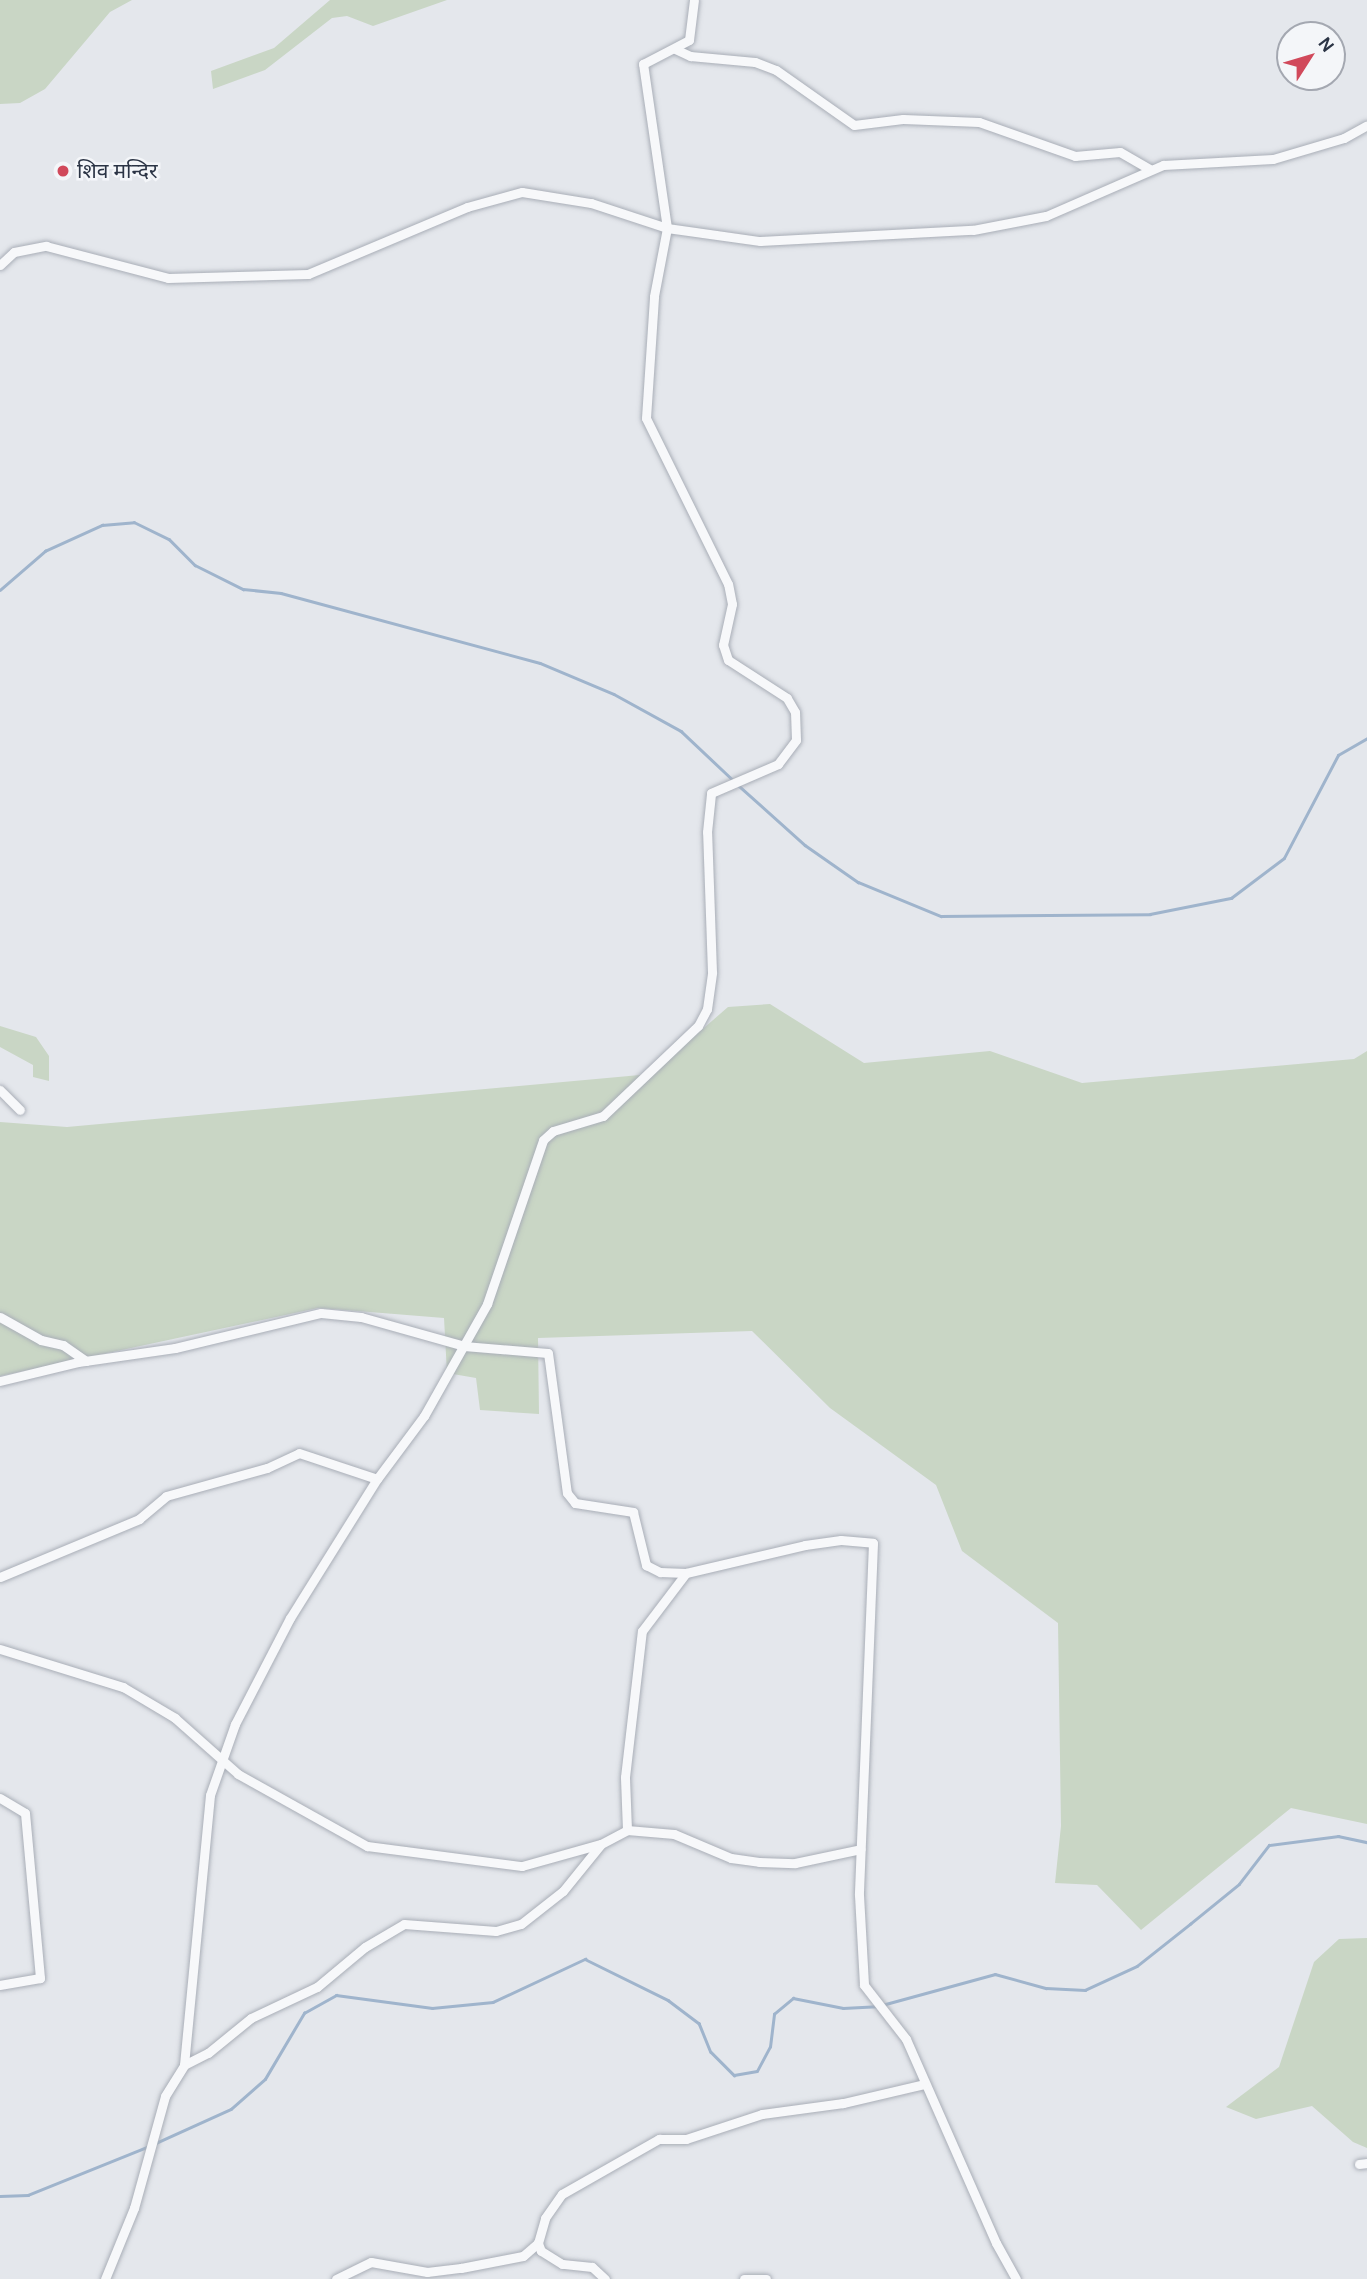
<!DOCTYPE html>
<meta charset="utf-8">
<style>
body{margin:0}
#map{position:relative;width:1367px;height:2279px;overflow:hidden;background:#e4e7ec;font-family:Karla,"Noto Sans Devanagari",sans-serif}
div>[style]{position:absolute}
.green>*{inset:0;background:#c9d6c5}
.stream>*{height:2.5px;margin:-1.25px;padding:0 1.25px;transform-origin:1.25px;border-radius:1.25px;background:#9fb4cc}
.roads{filter:drop-shadow(0 0 2px #a9aeb7) drop-shadow(0 0 2px #a9aeb7)}
.street>*{height:9px;margin:-4.5px;padding:0 4.5px;transform-origin:4.5px;border-radius:4.5px;background:#f7f8fa}
.dots>*{width:19px;height:19px;translate:-50% -50%;box-sizing:border-box;border:4px solid #f4f6f9;border-radius:50%}
span{translate:-50% -50%;white-space:nowrap;text-align:center;line-height:1.15;-webkit-text-stroke:5px #f4f6f9;paint-order:stroke}
.poi-label{font-size:21px;color:#2b3445}
.left{translate:0 -50%;text-align:left}
.north{position:absolute;left:1276px;top:21px;width:70px;height:70px;box-sizing:border-box;background:#f4f6f9;border:2px solid #a4a8b1;border-radius:50%;rotate:53deg;font-size:19px;font-weight:700;line-height:28px;text-align:center;color:#2b3445}
.north::after{content:'';display:block;margin:auto;width:24px;height:32px;background:#d1495b;clip-path:polygon(50% 0,100% 100%,50% 72%,0 100%)}
</style>
<div id="map">
<div class="green">
<div style="clip-path:polygon(0 0,132px 0,110px 12px,45px 89px,20px 103px,0 104px)"></div>
<div style="clip-path:polygon(330px 0,447px 0,373px 26px,347px 16px,332px 18px,265px 70px,213px 89px,211px 71px,274px 48px)"></div>
<div style="clip-path:polygon(770px 1004px,864px 1063px,990px 1051px,1082px 1083px,1354px 1059px,1367px 1051px,1367px 1824px,1291px 1808px,1141px 1930px,1097px 1885px,1055px 1883px,1061px 1826px,1058px 1623px,962px 1551px,936px 1485px,830px 1408px,752px 1331px,538px 1338px,539px 1414px,480px 1410px,476px 1378px,447px 1373px,444px 1318px,345px 1310px,318px 1308px,0 1376px,0 1122px,67px 1127px,651px 1074px,728px 1007px)"></div>
<div style="clip-path:polygon(0 1026px,36px 1037px,49px 1056px,49px 1081px,33px 1077px,33px 1065px,0 1047px)"></div>
<div style="clip-path:polygon(1367px 1938px,1367px 2148px,1353px 2142px,1312px 2106px,1256px 2119px,1226px 2107px,1279px 2067px,1314px 1962px,1339px 1939px)"></div>
</div>
<div class="stream">
<div style="left:0;top:590px;width:60px;rotate:-40.9deg"></div>
<div style="left:45px;top:551px;width:63px;rotate:-24.5deg"></div>
<div style="left:102px;top:525px;width:32px;rotate:-5deg"></div>
<div style="left:134px;top:522px;width:39px;rotate:26deg"></div>
<div style="left:169px;top:539px;width:37px;rotate:45deg"></div>
<div style="left:195px;top:565px;width:54px;rotate:26.6deg"></div>
<div style="left:243px;top:589px;width:38px;rotate:6deg"></div>
<div style="left:281px;top:593px;width:268px;rotate:15.1deg"></div>
<div style="left:540px;top:663px;width:80px;rotate:22.7deg"></div>
<div style="left:614px;top:694px;width:77px;rotate:28.9deg"></div>
<div style="left:681px;top:731px;width:71px;rotate:43.3deg"></div>
<div style="left:738px;top:785px;width:90px;rotate:41.8deg"></div>
<div style="left:805px;top:845px;width:65px;rotate:34.9deg"></div>
<div style="left:858px;top:882px;width:90px;rotate:22.3deg"></div>
<div style="left:941px;top:916px;width:209px;rotate:-0.5deg"></div>
<div style="left:1150px;top:914px;width:83px;rotate:-11.2deg"></div>
<div style="left:1231px;top:898px;width:66px;rotate:-37deg"></div>
<div style="left:1284px;top:858px;width:116px;rotate:-62.3deg"></div>
<div style="left:1338px;top:755px;width:34px;rotate:-30deg"></div>
<div style="left:882px;top:2005px;width:117px;rotate:-15.3deg"></div>
<div style="left:995px;top:1974px;width:53px;rotate:15.4deg"></div>
<div style="left:1046px;top:1988px;width:39px;rotate:3deg"></div>
<div style="left:1085px;top:1990px;width:57px;rotate:-24.8deg"></div>
<div style="left:1137px;top:1966px;width:68px;rotate:-38.4deg"></div>
<div style="left:1190px;top:1924px;width:63px;rotate:-39.2deg"></div>
<div style="left:1239px;top:1884px;width:49px;rotate:-52.4deg"></div>
<div style="left:1269px;top:1845px;width:70px;rotate:-7.4deg"></div>
<div style="left:1338px;top:1836px;width:30px;rotate:12deg"></div>
<div style="left:156px;top:2143px;width:82px;rotate:-24.4deg"></div>
<div style="left:231px;top:2109px;width:45px;rotate:-41.4deg"></div>
<div style="left:265px;top:2079px;width:77px;rotate:-59.4deg"></div>
<div style="left:304px;top:2013px;width:37px;rotate:-29deg"></div>
<div style="left:336px;top:1995px;width:97px;rotate:7.7deg"></div>
<div style="left:432px;top:2008px;width:61px;rotate:-5.6deg"></div>
<div style="left:493px;top:2002px;width:102px;rotate:-25.1deg"></div>
<div style="left:585px;top:1959px;width:93px;rotate:26.3deg"></div>
<div style="left:668px;top:2000px;width:39px;rotate:37deg"></div>
<div style="left:699px;top:2023px;width:31px;rotate:68deg"></div>
<div style="left:711px;top:2052px;width:33px;rotate:45deg"></div>
<div style="left:734px;top:2075px;width:23px;rotate:-10deg"></div>
<div style="left:757px;top:2071px;width:27px;rotate:-62deg"></div>
<div style="left:770px;top:2047px;width:33px;rotate:-83deg"></div>
<div style="left:774px;top:2014px;width:25px;rotate:-40deg"></div>
<div style="left:793px;top:1998px;width:51px;rotate:11.3deg"></div>
<div style="left:843px;top:2008px;width:33px;rotate:-3deg"></div>
<div style="left:0;top:2196px;width:28px;rotate:-2deg"></div>
<div style="left:28px;top:2195px;width:128px;rotate:-22deg"></div>
</div>
<div class="roads">
<div class="street">
<div style="left:675px;top:49px;width:17px;rotate:25deg"></div>
<div style="left:690px;top:56px;width:65px;rotate:5.3deg"></div>
<div style="left:755px;top:62px;width:22px;rotate:21deg"></div>
<div style="left:776px;top:70px;width:95px;rotate:35.2deg"></div>
<div style="left:854px;top:125px;width:49px;rotate:-7deg"></div>
<div style="left:903px;top:119px;width:76px;rotate:2.3deg"></div>
<div style="left:979px;top:122px;width:102px;rotate:19.5deg"></div>
<div style="left:1075px;top:156px;width:45px;rotate:-5.1deg"></div>
<div style="left:1120px;top:152px;width:34px;rotate:30deg"></div>
<div style="left:0;top:265px;width:19px;rotate:-43deg"></div>
<div style="left:14px;top:252px;width:33px;rotate:-11deg"></div>
<div style="left:46px;top:246px;width:126px;rotate:14.7deg"></div>
<div style="left:168px;top:278px;width:140px;rotate:-1.6deg"></div>
<div style="left:308px;top:274px;width:173px;rotate:-22.8deg"></div>
<div style="left:467px;top:207px;width:57px;rotate:-15.3deg"></div>
<div style="left:522px;top:192px;width:70px;rotate:9.1deg"></div>
<div style="left:591px;top:203px;width:80px;rotate:18.2deg"></div>
<div style="left:667px;top:228px;width:94px;rotate:8deg"></div>
<div style="left:760px;top:241px;width:213px;rotate:-3deg"></div>
<div style="left:973px;top:230px;width:74px;rotate:-10.9deg"></div>
<div style="left:1046px;top:216px;width:128px;rotate:-23.6deg"></div>
<div style="left:1163px;top:165px;width:110px;rotate:-3.1deg"></div>
<div style="left:1273px;top:159px;width:74px;rotate:-16.5deg"></div>
<div style="left:1344px;top:138px;width:26px;rotate:-29deg"></div>
<div style="left:0;top:1090px;width:28px;rotate:45deg"></div>
<div style="left:0;top:1317px;width:47px;rotate:29.3deg"></div>
<div style="left:41px;top:1340px;width:23px;rotate:13deg"></div>
<div style="left:63px;top:1345px;width:28px;rotate:35deg"></div>
<div style="left:0;top:1381px;width:80px;rotate:-13.7deg"></div>
<div style="left:78px;top:1362px;width:98px;rotate:-8.2deg"></div>
<div style="left:175px;top:1348px;width:150px;rotate:-13.5deg"></div>
<div style="left:321px;top:1313px;width:40px;rotate:5.7deg"></div>
<div style="left:361px;top:1317px;width:107px;rotate:15.7deg"></div>
<div style="left:464px;top:1346px;width:84px;rotate:4.8deg"></div>
<div style="left:548px;top:1353px;width:141px;rotate:82.3deg"></div>
<div style="left:567px;top:1493px;width:13px;rotate:51deg"></div>
<div style="left:575px;top:1503px;width:59px;rotate:8.8deg"></div>
<div style="left:633px;top:1512px;width:55px;rotate:76.2deg"></div>
<div style="left:646px;top:1565px;width:16px;rotate:27deg"></div>
<div style="left:660px;top:1572px;width:26px;rotate:2deg"></div>
<div style="left:686px;top:1573px;width:122px;rotate:-13.2deg"></div>
<div style="left:805px;top:1545px;width:36px;rotate:-8deg"></div>
<div style="left:841px;top:1540px;width:32px;rotate:5deg"></div>
<div style="left:873px;top:1543px;width:352px;rotate:92.3deg"></div>
<div style="left:859px;top:1895px;width:90px;rotate:86.8deg"></div>
<div style="left:864px;top:1985px;width:68px;rotate:52.1deg"></div>
<div style="left:906px;top:2039px;width:223px;rotate:66.2deg"></div>
<div style="left:996px;top:2243px;width:41px;rotate:60.9deg"></div>
<div style="left:0;top:1577px;width:151px;rotate:-22.6deg"></div>
<div style="left:139px;top:1519px;width:35px;rotate:-40deg"></div>
<div style="left:166px;top:1496px;width:105px;rotate:-15.5deg"></div>
<div style="left:267px;top:1468px;width:35px;rotate:-25deg"></div>
<div style="left:299px;top:1453px;width:82px;rotate:18.4deg"></div>
<div style="left:0;top:1649px;width:129px;rotate:17.2deg"></div>
<div style="left:123px;top:1687px;width:61px;rotate:30.8deg"></div>
<div style="left:175px;top:1718px;width:84px;rotate:41.6deg"></div>
<div style="left:238px;top:1774px;width:148px;rotate:29.2deg"></div>
<div style="left:367px;top:1846px;width:156px;rotate:7.4deg"></div>
<div style="left:522px;top:1866px;width:82px;rotate:-15.6deg"></div>
<div style="left:0;top:1798px;width:29px;rotate:31deg"></div>
<div style="left:25px;top:1813px;width:166px;rotate:84.8deg"></div>
<div style="left:40px;top:1978px;width:41px;rotate:170.1deg"></div>
<div style="left:627px;top:1830px;width:53px;rotate:-92.2deg"></div>
<div style="left:625px;top:1777px;width:147px;rotate:-83.4deg"></div>
<div style="left:642px;top:1631px;width:73px;rotate:-52.8deg"></div>
<div style="left:184px;top:2065px;width:27px;rotate:-27deg"></div>
<div style="left:208px;top:2053px;width:55px;rotate:-39.1deg"></div>
<div style="left:251px;top:2018px;width:73px;rotate:-25.2deg"></div>
<div style="left:317px;top:1987px;width:62px;rotate:-39.8deg"></div>
<div style="left:365px;top:1947px;width:45px;rotate:-30.5deg"></div>
<div style="left:404px;top:1924px;width:92px;rotate:4.4deg"></div>
<div style="left:496px;top:1931px;width:26px;rotate:-16deg"></div>
<div style="left:521px;top:1924px;width:53px;rotate:-38.2deg"></div>
<div style="left:563px;top:1891px;width:60px;rotate:-51deg"></div>
<div style="left:601px;top:1844px;width:30px;rotate:-28deg"></div>
<div style="left:627px;top:1830px;width:47px;rotate:4.9deg"></div>
<div style="left:674px;top:1834px;width:62px;rotate:22.8deg"></div>
<div style="left:731px;top:1858px;width:28px;rotate:8deg"></div>
<div style="left:759px;top:1862px;width:36px;rotate:2deg"></div>
<div style="left:795px;top:1863px;width:67px;rotate:-12deg"></div>
<div style="left:1359px;top:2164px;width:8px;rotate:-7deg"></div>
<div style="left:105px;top:2279px;width:77px;rotate:-67.8deg"></div>
<div style="left:134px;top:2208px;width:116px;rotate:-74.5deg"></div>
<div style="left:165px;top:2096px;width:36px;rotate:-58deg"></div>
<div style="left:184px;top:2065px;width:271px;rotate:-84.5deg"></div>
<div style="left:210px;top:1795px;width:75px;rotate:-70.6deg"></div>
<div style="left:235px;top:1724px;width:119px;rotate:-62.6deg"></div>
<div style="left:290px;top:1618px;width:164px;rotate:-58deg"></div>
<div style="left:377px;top:1479px;width:79px;rotate:-53.3deg"></div>
<div style="left:424px;top:1416px;width:129px;rotate:-60.6deg"></div>
<div style="left:487px;top:1304px;width:173px;rotate:-71.1deg"></div>
<div style="left:543px;top:1140px;width:13px;rotate:-42deg"></div>
<div style="left:553px;top:1131px;width:52px;rotate:-16.7deg"></div>
<div style="left:603px;top:1116px;width:131px;rotate:-43.5deg"></div>
<div style="left:698px;top:1026px;width:19px;rotate:-62deg"></div>
<div style="left:707px;top:1009px;width:37px;rotate:-82deg"></div>
<div style="left:712px;top:972px;width:140px;rotate:-92deg"></div>
<div style="left:707px;top:832px;width:39px;rotate:-84deg"></div>
<div style="left:711px;top:793px;width:73px;rotate:-23.4deg"></div>
<div style="left:778px;top:764px;width:30px;rotate:-53deg"></div>
<div style="left:796px;top:740px;width:28px;rotate:-92deg"></div>
<div style="left:795px;top:712px;width:16px;rotate:-120deg"></div>
<div style="left:787px;top:698px;width:70px;rotate:-147.2deg"></div>
<div style="left:728px;top:660px;width:16px;rotate:-108deg"></div>
<div style="left:723px;top:645px;width:42px;rotate:-77.6deg"></div>
<div style="left:732px;top:604px;width:20px;rotate:-101deg"></div>
<div style="left:728px;top:584px;width:185px;rotate:-116.3deg"></div>
<div style="left:646px;top:418px;width:122px;rotate:-86.2deg"></div>
<div style="left:654px;top:296px;width:69px;rotate:-79.2deg"></div>
<div style="left:667px;top:228px;width:166px;rotate:-98.3deg"></div>
<div style="left:643px;top:64px;width:52px;rotate:-27.6deg"></div>
<div style="left:689px;top:40px;width:40px;rotate:-82.9deg"></div>
<div style="left:336px;top:2279px;width:39px;rotate:-26deg"></div>
<div style="left:371px;top:2262px;width:57px;rotate:10.1deg"></div>
<div style="left:427px;top:2272px;width:34px;rotate:-7deg"></div>
<div style="left:461px;top:2268px;width:63px;rotate:-11deg"></div>
<div style="left:523px;top:2256px;width:20px;rotate:-41deg"></div>
<div style="left:605px;top:2279px;width:18px;rotate:-137deg"></div>
<div style="left:592px;top:2267px;width:30px;rotate:-174deg"></div>
<div style="left:562px;top:2264px;width:25px;rotate:-148deg"></div>
<div style="left:541px;top:2251px;width:9px;rotate:-111deg"></div>
<div style="left:538px;top:2243px;width:26px;rotate:-74deg"></div>
<div style="left:545px;top:2218px;width:29px;rotate:-55deg"></div>
<div style="left:562px;top:2194px;width:112px;rotate:-29.6deg"></div>
<div style="left:659px;top:2139px;width:27px"></div>
<div style="left:686px;top:2139px;width:80px;rotate:-18.2deg"></div>
<div style="left:762px;top:2114px;width:82px;rotate:-7.7deg"></div>
<div style="left:843px;top:2103px;width:83px;rotate:-13.2deg"></div>
<div style="left:744px;top:2279px;width:22px"></div>
</div>
</div>
<div class="dots">
<div style="left:63px;top:171px;background:#d1495b"></div>
</div>
<div class="poi-label">
<span class="left" style="left:77px;top:171px">शिव मन्दिर</span>
</div>
<div class="north">N</div>
</div>
